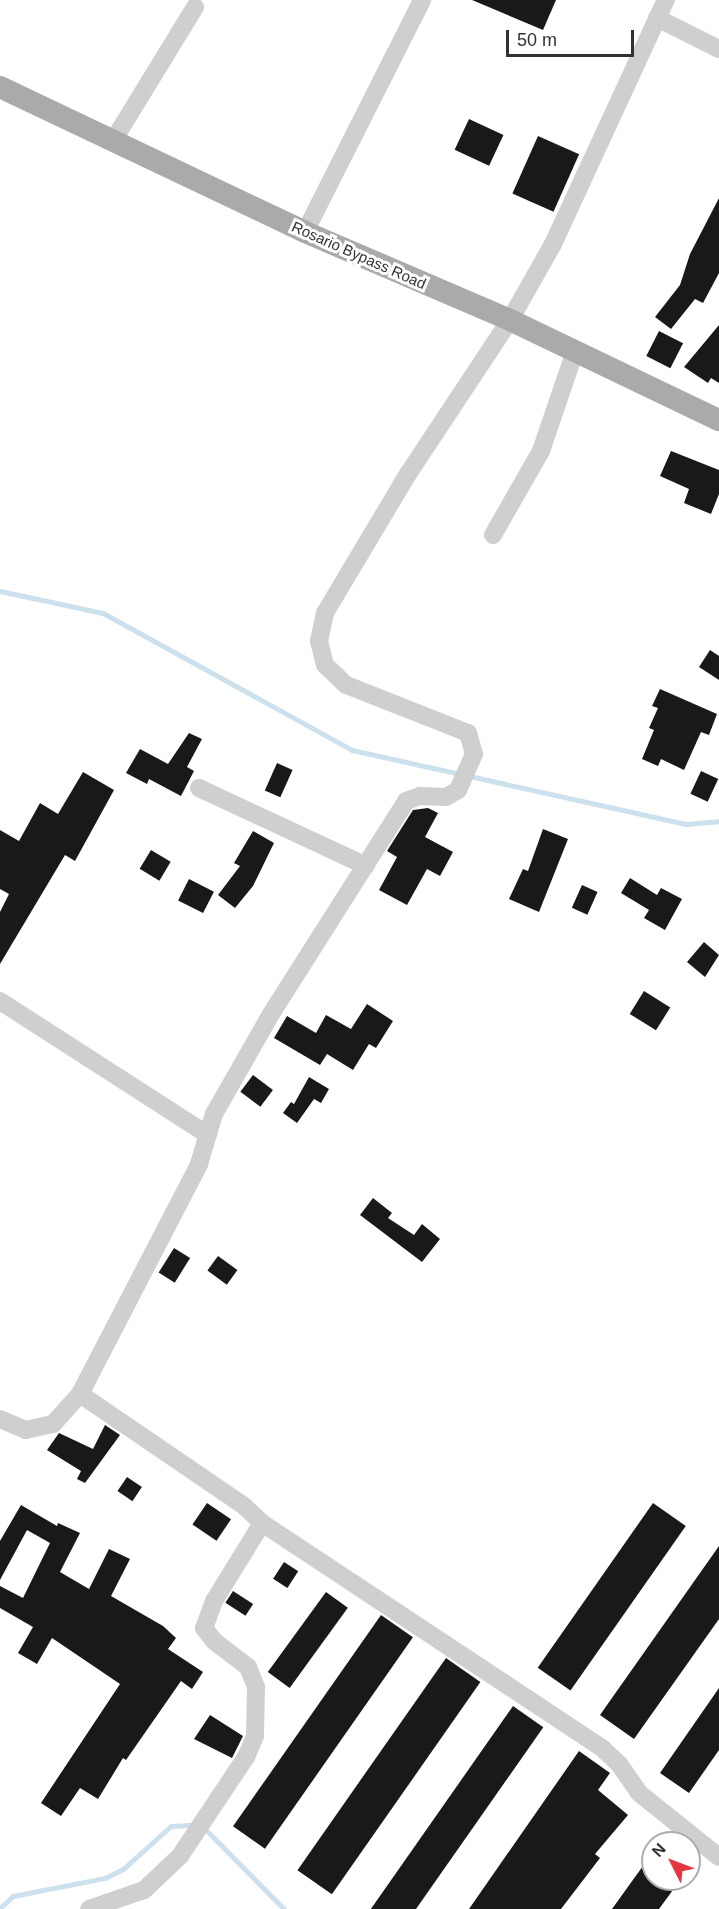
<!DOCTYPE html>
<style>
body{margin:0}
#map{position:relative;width:719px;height:1909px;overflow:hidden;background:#fff;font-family:Helvetica,sans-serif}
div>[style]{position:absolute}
.stream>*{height:5px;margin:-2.5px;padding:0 2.5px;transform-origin:2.5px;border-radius:2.5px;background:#cde0ed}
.building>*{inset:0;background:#191919;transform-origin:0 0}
.minor>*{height:18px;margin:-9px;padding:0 9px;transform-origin:9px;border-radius:9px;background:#cfcfcf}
.major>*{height:22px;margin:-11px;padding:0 11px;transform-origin:11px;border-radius:11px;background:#aaa}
span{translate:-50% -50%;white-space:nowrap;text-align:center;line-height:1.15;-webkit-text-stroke:6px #fff;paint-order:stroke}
.street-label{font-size:15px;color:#323232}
.north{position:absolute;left:641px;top:1831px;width:60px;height:60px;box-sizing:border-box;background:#fff;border:2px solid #adadad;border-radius:50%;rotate:312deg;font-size:16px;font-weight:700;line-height:24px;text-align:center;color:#323232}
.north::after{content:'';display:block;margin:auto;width:21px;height:27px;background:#e53742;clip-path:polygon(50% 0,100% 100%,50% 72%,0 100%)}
.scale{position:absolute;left:506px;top:30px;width:128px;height:27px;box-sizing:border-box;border:3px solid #323232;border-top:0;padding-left:8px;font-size:18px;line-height:21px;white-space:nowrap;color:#323232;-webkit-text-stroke:4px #fff;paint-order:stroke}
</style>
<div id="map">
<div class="stream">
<div style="left:0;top:591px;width:105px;rotate:12.1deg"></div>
<div style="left:103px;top:613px;width:284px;rotate:28.8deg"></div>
<div style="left:352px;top:750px;width:342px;rotate:12.5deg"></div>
<div style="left:686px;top:824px;width:33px;rotate:-5deg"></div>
<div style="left:207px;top:1831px;width:110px;rotate:45.4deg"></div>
<div style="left:0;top:1908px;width:18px;rotate:-43deg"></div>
<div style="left:13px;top:1896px;width:94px;rotate:-11.1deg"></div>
<div style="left:105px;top:1878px;width:20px;rotate:-27deg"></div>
<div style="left:123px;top:1869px;width:64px;rotate:-41.9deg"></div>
<div style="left:171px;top:1826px;width:19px;rotate:-3deg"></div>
</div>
<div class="building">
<div style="clip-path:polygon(472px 0,556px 0,543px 30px)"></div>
<div style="left:469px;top:119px;width:38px;height:34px;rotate:25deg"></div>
<div style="left:538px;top:136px;width:45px;height:63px;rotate:24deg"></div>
<div style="clip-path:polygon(719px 198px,719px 273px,703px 303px,695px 299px,671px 329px,655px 317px,680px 285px,690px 254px)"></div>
<div style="clip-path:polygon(719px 325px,719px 383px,711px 378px,708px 383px,684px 367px)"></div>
<div style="left:659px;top:331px;width:27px;height:28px;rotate:27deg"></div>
<div style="clip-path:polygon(671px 451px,719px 470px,719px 494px,711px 514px,684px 503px,689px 489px,660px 476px)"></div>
<div style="clip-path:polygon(710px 650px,719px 656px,719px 680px,699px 667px)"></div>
<div style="clip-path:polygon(660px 689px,717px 714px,709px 735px,701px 732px,684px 770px,661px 759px,658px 766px,642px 759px,654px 730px,649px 728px,658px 708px,652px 706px)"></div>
<div style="clip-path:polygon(189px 733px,202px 739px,187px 767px,194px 771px,181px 796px,149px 779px,147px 784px,126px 773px,140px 749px,168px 764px)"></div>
<div style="left:277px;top:763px;width:17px;height:30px;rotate:24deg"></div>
<div style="left:701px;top:771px;width:19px;height:25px;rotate:25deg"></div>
<div style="clip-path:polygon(83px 772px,114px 790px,75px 861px,65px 855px,0 964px,0 912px,9px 894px,0 889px,0 830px,19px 841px,40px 803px,58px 814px)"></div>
<div style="clip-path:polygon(428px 808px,438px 813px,425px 837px,453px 852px,440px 876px,427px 869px,407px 905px,379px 890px,397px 857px,387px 851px,413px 810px)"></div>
<div style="clip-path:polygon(543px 829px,568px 839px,539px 912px,509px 899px,523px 869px,528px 871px)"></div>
<div style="clip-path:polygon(253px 831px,274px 843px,253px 886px,235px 908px,218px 895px,240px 866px,234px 863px)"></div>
<div style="left:151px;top:850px;width:23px;height:22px;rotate:31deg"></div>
<div style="clip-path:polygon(630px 878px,657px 895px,661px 888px,682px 899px,665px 930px,644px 918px,649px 910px,621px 893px)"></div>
<div style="left:189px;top:879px;width:28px;height:24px;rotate:27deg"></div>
<div style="left:582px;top:885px;width:17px;height:25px;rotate:24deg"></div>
<div style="clip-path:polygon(704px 942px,719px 955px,705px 977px,687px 962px)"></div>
<div style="left:644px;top:991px;width:31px;height:27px;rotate:32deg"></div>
<div style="clip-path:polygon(367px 1004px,393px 1021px,376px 1048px,369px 1044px,353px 1070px,327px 1054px,320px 1065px,274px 1038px,287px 1016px,316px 1033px,326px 1015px,351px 1029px)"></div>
<div style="left:253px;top:1075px;width:25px;height:21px;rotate:37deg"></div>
<div style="clip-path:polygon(309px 1077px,329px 1089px,321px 1103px,314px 1099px,297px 1123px,283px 1113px,291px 1102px,294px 1104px)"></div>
<div style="clip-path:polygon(373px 1198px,392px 1213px,388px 1218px,414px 1235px,422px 1224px,440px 1239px,422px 1262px,360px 1215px)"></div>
<div style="left:174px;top:1248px;width:19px;height:29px;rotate:32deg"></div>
<div style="left:218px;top:1256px;width:24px;height:18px;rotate:36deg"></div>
<div style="clip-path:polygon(105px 1425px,120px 1435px,85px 1483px,77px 1479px,81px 1471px,47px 1450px,59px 1433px,93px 1449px)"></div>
<div style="left:127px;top:1477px;width:18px;height:17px;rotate:34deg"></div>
<div style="left:207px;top:1503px;width:29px;height:26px;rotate:34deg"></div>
<div style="left:653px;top:1503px;width:40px;height:201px;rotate:35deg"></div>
<div style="clip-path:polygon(21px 1505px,57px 1526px,58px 1523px,80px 1533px,60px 1572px,89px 1589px,109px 1549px,130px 1559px,111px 1596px,163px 1626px,176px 1638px,168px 1649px,203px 1672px,192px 1689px,181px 1681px,126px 1760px,123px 1758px,98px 1799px,80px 1788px,61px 1816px,41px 1803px,120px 1684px,52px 1638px,37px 1664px,18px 1653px,33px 1627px,0 1608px,0 1586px,23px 1598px,50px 1543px,27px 1530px,0 1580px,0 1541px)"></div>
<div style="clip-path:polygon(719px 1546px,719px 1619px,634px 1739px,600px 1715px)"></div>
<div style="left:284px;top:1562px;width:17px;height:20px;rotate:33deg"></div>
<div style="left:233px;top:1591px;width:24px;height:14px;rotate:33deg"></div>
<div style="left:326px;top:1592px;width:27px;height:99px;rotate:36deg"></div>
<div style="left:381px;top:1615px;width:39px;height:258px;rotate:35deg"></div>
<div style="left:446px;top:1658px;width:42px;height:259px;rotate:35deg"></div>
<div style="clip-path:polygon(719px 1688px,719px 1750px,689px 1793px,660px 1773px)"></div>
<div style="left:513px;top:1706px;width:37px;height:249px;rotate:35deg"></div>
<div style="clip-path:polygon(210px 1715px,243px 1736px,232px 1758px,194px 1739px)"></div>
<div style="clip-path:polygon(579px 1751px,610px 1773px,598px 1790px,628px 1815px,595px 1854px,600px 1858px,561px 1909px,469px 1909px)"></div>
<div style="clip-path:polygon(653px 1852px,653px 1879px,681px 1879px,659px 1909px,612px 1909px)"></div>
</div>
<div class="minor">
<div style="left:657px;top:18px;width:69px;rotate:26.6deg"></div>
<div style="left:113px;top:141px;width:157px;rotate:-58.5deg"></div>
<div style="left:305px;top:232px;width:260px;rotate:-63.2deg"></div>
<div style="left:493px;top:535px;width:97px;rotate:-60.3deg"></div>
<div style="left:541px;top:451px;width:106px;rotate:-71.2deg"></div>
<div style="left:199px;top:788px;width:184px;rotate:25deg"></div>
<div style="left:0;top:1001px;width:247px;rotate:32.8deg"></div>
<div style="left:80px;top:1394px;width:199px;rotate:34.3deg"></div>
<div style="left:244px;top:1506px;width:25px;rotate:43deg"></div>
<div style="left:262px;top:1523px;width:92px;rotate:121.6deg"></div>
<div style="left:214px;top:1601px;width:29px;rotate:110deg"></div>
<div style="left:204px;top:1628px;width:16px;rotate:52deg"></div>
<div style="left:214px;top:1641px;width:43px;rotate:37.4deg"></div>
<div style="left:248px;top:1667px;width:22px;rotate:68deg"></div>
<div style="left:256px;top:1687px;width:49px;rotate:91.2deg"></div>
<div style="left:255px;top:1736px;width:23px;rotate:113deg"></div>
<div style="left:246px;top:1757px;width:119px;rotate:123.7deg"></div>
<div style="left:180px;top:1856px;width:50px;rotate:136.6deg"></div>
<div style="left:144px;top:1890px;width:58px;rotate:160.9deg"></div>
<div style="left:0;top:1419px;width:28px;rotate:23deg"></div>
<div style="left:26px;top:1430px;width:28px;rotate:-13deg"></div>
<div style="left:53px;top:1424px;width:40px;rotate:-48deg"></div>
<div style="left:80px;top:1394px;width:259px;rotate:-62.6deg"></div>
<div style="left:199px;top:1164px;width:52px;rotate:-73.3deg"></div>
<div style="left:214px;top:1114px;width:115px;rotate:-60.3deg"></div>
<div style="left:271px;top:1014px;width:252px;rotate:-57.6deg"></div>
<div style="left:406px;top:801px;width:15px;rotate:-20deg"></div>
<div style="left:420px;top:796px;width:26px;rotate:2deg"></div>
<div style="left:446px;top:797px;width:14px;rotate:-30deg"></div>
<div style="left:458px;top:790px;width:39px;rotate:-66deg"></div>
<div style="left:474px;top:754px;width:22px;rotate:-106deg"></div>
<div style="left:468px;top:733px;width:131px;rotate:-158.5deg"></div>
<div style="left:346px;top:685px;width:29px;rotate:-136deg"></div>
<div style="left:325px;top:665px;width:25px;rotate:-104deg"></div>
<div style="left:319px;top:641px;width:29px;rotate:-78deg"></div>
<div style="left:325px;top:613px;width:162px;rotate:-59.2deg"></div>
<div style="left:408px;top:474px;width:185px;rotate:-56.5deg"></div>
<div style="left:510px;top:320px;width:87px;rotate:-60.5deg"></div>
<div style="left:553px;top:244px;width:269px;rotate:-65.2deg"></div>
<div style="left:262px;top:1523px;width:409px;rotate:33.5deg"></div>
<div style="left:603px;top:1749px;width:22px;rotate:43deg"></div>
<div style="left:619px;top:1764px;width:35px;rotate:55deg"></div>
<div style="left:639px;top:1793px;width:102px;rotate:38.7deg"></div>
</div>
<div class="major">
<div style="left:0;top:87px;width:338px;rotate:25.4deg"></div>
<div style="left:305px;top:232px;width:223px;rotate:23.2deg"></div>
<div style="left:510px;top:320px;width:232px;rotate:25.6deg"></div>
</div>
<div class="street-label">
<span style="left:359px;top:255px;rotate:24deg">Rosario Bypass Road</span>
</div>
<div class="north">N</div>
<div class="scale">50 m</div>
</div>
